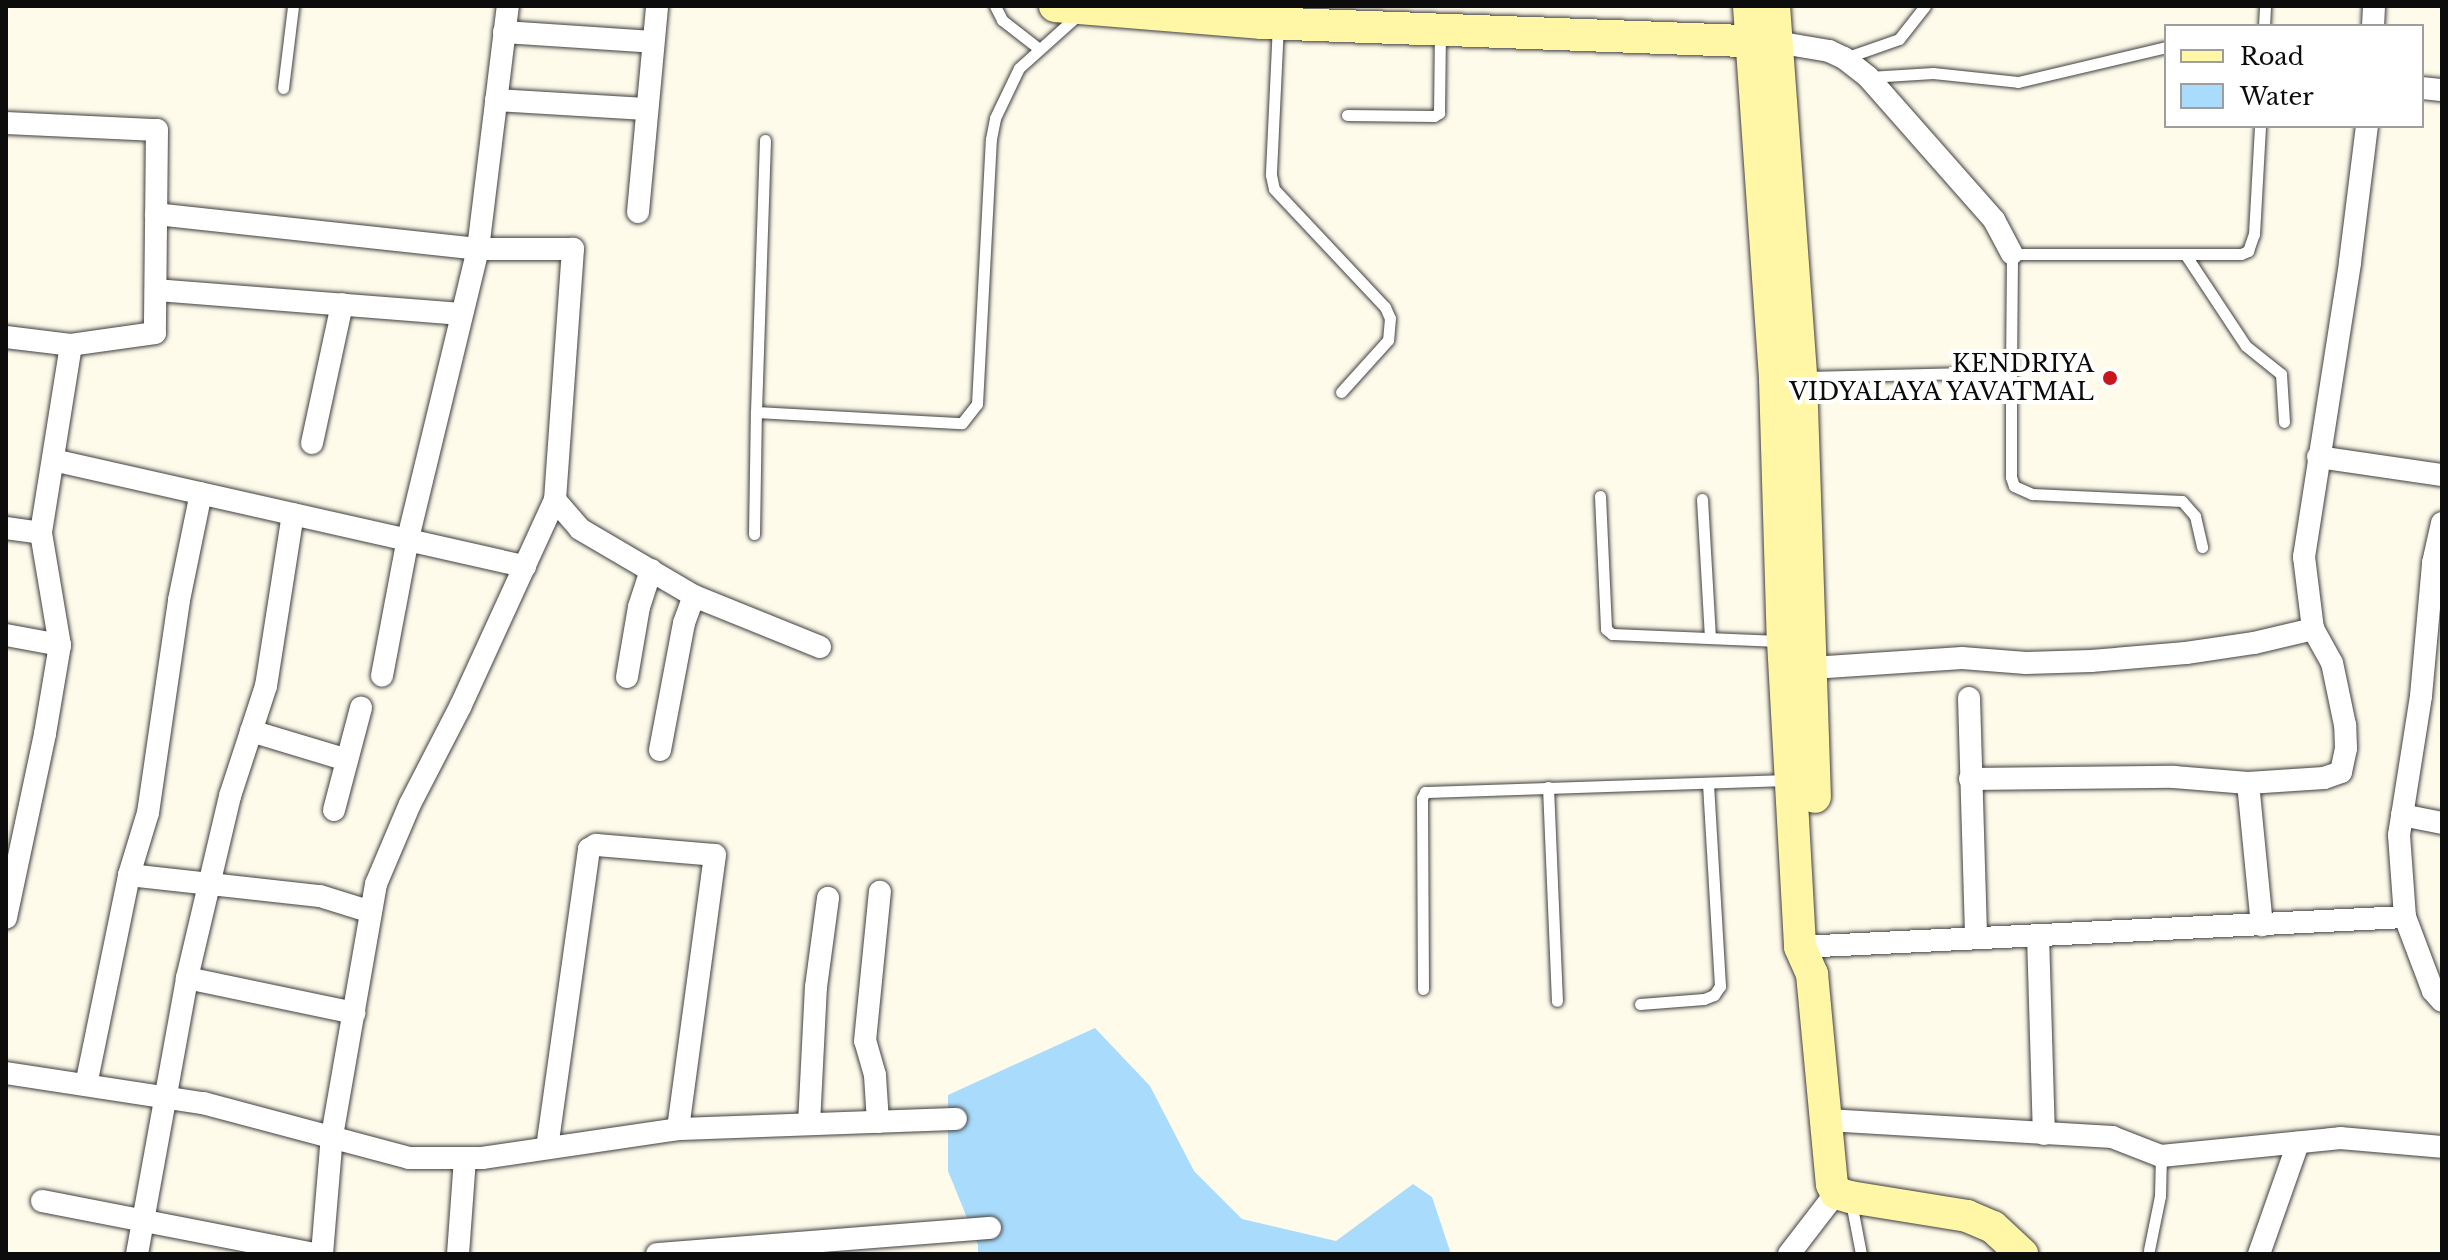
<!DOCTYPE html>
<style>
body{margin:0}
#map{position:relative;width:2448px;height:1260px;overflow:hidden;background:#fffbeb;font-family:"Libre Baskerville",serif}
div>[style]{position:absolute}
.water>*{inset:0;background:#a9dcfc}
.roads{filter:drop-shadow(0 0 2px #3f3f3f) drop-shadow(0 0 2px #3f3f3f)}
.lane>*{height:11px;margin:-5.5px;padding:0 5.5px;transform-origin:5.5px;border-radius:5.5px;background:#fff}
.street>*{height:22px;margin:-11px;padding:0 11px;transform-origin:11px;border-radius:11px;background:#fff}
.secondary>*{height:32px;margin:-16px;padding:0 16px;transform-origin:16px;border-radius:16px;background:#fff7a6}
.dots>*{width:22px;height:22px;translate:-50% -50%;box-sizing:border-box;border:4px solid #fff;border-radius:50%}
span{translate:-50% -50%;white-space:nowrap;text-align:center;line-height:1.15;-webkit-text-stroke:8px #fff;paint-order:stroke}
.poi-label{font-size:24px;color:#0c0c0c}
.right{translate:-100% -50%;text-align:right}
.frame{position:absolute;inset:0;border:8px solid #0c0c0c;pointer-events:none}
.legend{position:absolute;left:2164px;top:24px;width:260px;height:104px;box-sizing:border-box;background:#fff;border:2px solid #9e9e9e;margin:0;padding:10px 14px;list-style:none;font-size:24px;color:#0c0c0c}
.legend li{display:flex;align-items:center;gap:16px;height:40px}
.legend b{width:40px;border:2px solid #9e9e9e}
</style>
<div id="map">
<div class="water">
<div style="clip-path:polygon(1095px 1028px,1150px 1086px,1194px 1171px,1242px 1219px,1336px 1241px,1413px 1184px,1432px 1197px,1451px 1254px,978px 1254px,978px 1245px,948px 1171px,948px 1095px)"></div>
</div>
<div class="roads">
<div class="lane">
<div style="left:995px;top:6px;width:16px;rotate:63deg"></div>
<div style="left:1002px;top:20px;width:46px;rotate:37.9deg"></div>
<div style="left:1278px;top:24px;width:151px;rotate:92.7deg"></div>
<div style="left:1271px;top:175px;width:14px;rotate:78deg"></div>
<div style="left:1274px;top:189px;width:162px;rotate:46.8deg"></div>
<div style="left:1385px;top:307px;width:12px;rotate:66deg"></div>
<div style="left:1390px;top:318px;width:22px;rotate:95deg"></div>
<div style="left:1388px;top:340px;width:70px;rotate:132.1deg"></div>
<div style="left:2264px;top:26px;width:20px;rotate:-87deg"></div>
<div style="left:1845px;top:58px;width:57px;rotate:-19.4deg"></div>
<div style="left:1899px;top:39px;width:42px;rotate:-51.8deg"></div>
<div style="left:1869px;top:77px;width:64px;rotate:-3.6deg"></div>
<div style="left:1933px;top:73px;width:85px;rotate:6deg"></div>
<div style="left:2018px;top:82px;width:152px;rotate:-13.3deg"></div>
<div style="left:283px;top:88px;width:83px;rotate:-83deg"></div>
<div style="left:1347px;top:115px;width:87px;rotate:0.7deg"></div>
<div style="left:1434px;top:116px;width:6px;rotate:-31deg"></div>
<div style="left:1439px;top:113px;width:82px;rotate:-89.3deg"></div>
<div style="left:765px;top:140px;width:272px;rotate:91.9deg"></div>
<div style="left:756px;top:412px;width:206px;rotate:3.1deg"></div>
<div style="left:962px;top:423px;width:24px;rotate:-52deg"></div>
<div style="left:977px;top:404px;width:265px;rotate:-87deg"></div>
<div style="left:991px;top:139px;width:21px;rotate:-79deg"></div>
<div style="left:995px;top:118px;width:55px;rotate:-64.4deg"></div>
<div style="left:1019px;top:68px;width:81px;rotate:-42deg"></div>
<div style="left:2185px;top:254px;width:110px;rotate:56.5deg"></div>
<div style="left:2246px;top:346px;width:45px;rotate:38.7deg"></div>
<div style="left:2281px;top:374px;width:48px;rotate:86.4deg"></div>
<div style="left:2011px;top:372px;width:118px;rotate:-89.5deg"></div>
<div style="left:2012px;top:254px;width:229px"></div>
<div style="left:2241px;top:254px;width:8px;rotate:-23deg"></div>
<div style="left:2248px;top:251px;width:18px;rotate:-71deg"></div>
<div style="left:2254px;top:234px;width:108px;rotate:-86.8deg"></div>
<div style="left:1803px;top:377px;width:208px;rotate:-1.4deg"></div>
<div style="left:2011px;top:372px;width:105px;rotate:90deg"></div>
<div style="left:2011px;top:477px;width:9px;rotate:72deg"></div>
<div style="left:2014px;top:486px;width:20px;rotate:24deg"></div>
<div style="left:2032px;top:494px;width:150px;rotate:2.7deg"></div>
<div style="left:2182px;top:501px;width:20px;rotate:49deg"></div>
<div style="left:2195px;top:516px;width:32px;rotate:77deg"></div>
<div style="left:1600px;top:496px;width:133px;rotate:87.4deg"></div>
<div style="left:1606px;top:629px;width:8px;rotate:40deg"></div>
<div style="left:1612px;top:634px;width:167px;rotate:2.4deg"></div>
<div style="left:1702px;top:499px;width:139px;rotate:86.7deg"></div>
<div style="left:754px;top:534px;width:122px;rotate:-89.1deg"></div>
<div style="left:1548px;top:787px;width:214px;rotate:87.6deg"></div>
<div style="left:1423px;top:989px;width:191px;rotate:-90.3deg"></div>
<div style="left:1422px;top:798px;width:7px;rotate:-63deg"></div>
<div style="left:1425px;top:792px;width:364px;rotate:-1.9deg"></div>
<div style="left:1640px;top:1004px;width:64px;rotate:-4.5deg"></div>
<div style="left:1704px;top:999px;width:11px;rotate:-22deg"></div>
<div style="left:1714px;top:995px;width:11px;rotate:-56deg"></div>
<div style="left:1720px;top:986px;width:202px;rotate:-93.4deg"></div>
<div style="left:1851px;top:1202px;width:53px;rotate:79.1deg"></div>
<div style="left:2149px;top:1250px;width:55px;rotate:-78.5deg"></div>
<div style="left:2160px;top:1196px;width:40px;rotate:-88.6deg"></div>
</div>
<div class="street">
<div style="left:2373px;top:26px;width:20px;rotate:-87deg"></div>
<div style="left:504px;top:32px;width:149px;rotate:3.8deg"></div>
<div style="left:1776px;top:42px;width:54px;rotate:9.6deg"></div>
<div style="left:1829px;top:51px;width:17px;rotate:25deg"></div>
<div style="left:1844px;top:58px;width:31px;rotate:38deg"></div>
<div style="left:1868px;top:77px;width:191px;rotate:48.6deg"></div>
<div style="left:1994px;top:220px;width:38px;rotate:62deg"></div>
<div style="left:2422px;top:88px;width:20px;rotate:6deg"></div>
<div style="left:496px;top:100px;width:150px;rotate:3.4deg"></div>
<div style="left:6px;top:123px;width:151px;rotate:2.7deg"></div>
<div style="left:157px;top:130px;width:203px;rotate:90.6deg"></div>
<div style="left:155px;top:333px;width:85px;rotate:171.9deg"></div>
<div style="left:638px;top:212px;width:207px;rotate:-84.7deg"></div>
<div style="left:156px;top:214px;width:324px;rotate:6.2deg"></div>
<div style="left:478px;top:249px;width:297px;rotate:103.6deg"></div>
<div style="left:408px;top:538px;width:140px;rotate:100.7deg"></div>
<div style="left:156px;top:290px;width:305px;rotate:4.5deg"></div>
<div style="left:6px;top:337px;width:65px;rotate:7deg"></div>
<div style="left:71px;top:345px;width:190px;rotate:99.1deg"></div>
<div style="left:41px;top:533px;width:114px;rotate:80.4deg"></div>
<div style="left:60px;top:645px;width:90px;rotate:99.6deg"></div>
<div style="left:45px;top:734px;width:188px;rotate:102deg"></div>
<div style="left:312px;top:443px;width:142px;rotate:-77.8deg"></div>
<div style="left:2318px;top:457px;width:125px;rotate:8.3deg"></div>
<div style="left:53px;top:460px;width:484px;rotate:12.7deg"></div>
<div style="left:555px;top:500px;width:38px;rotate:49deg"></div>
<div style="left:580px;top:529px;width:132px;rotate:30.4deg"></div>
<div style="left:694px;top:596px;width:136px;rotate:22deg"></div>
<div style="left:6px;top:528px;width:35px;rotate:8deg"></div>
<div style="left:6px;top:635px;width:55px;rotate:10.5deg"></div>
<div style="left:1797px;top:669px;width:165px;rotate:-3.8deg"></div>
<div style="left:1962px;top:658px;width:64px;rotate:4.5deg"></div>
<div style="left:2026px;top:663px;width:65px;rotate:-1.8deg"></div>
<div style="left:2091px;top:661px;width:95px;rotate:-4.8deg"></div>
<div style="left:2186px;top:653px;width:69px;rotate:-8.4deg"></div>
<div style="left:2254px;top:643px;width:61px;rotate:-13.3deg"></div>
<div style="left:627px;top:677px;width:71px;rotate:-80.3deg"></div>
<div style="left:639px;top:607px;width:39px;rotate:-72deg"></div>
<div style="left:1969px;top:698px;width:240px;rotate:88.3deg"></div>
<div style="left:251px;top:731px;width:100px;rotate:16.8deg"></div>
<div style="left:660px;top:750px;width:129px;rotate:-79.3deg"></div>
<div style="left:684px;top:623px;width:29px;rotate:-70deg"></div>
<div style="left:1970px;top:779px;width:204px;rotate:-0.6deg"></div>
<div style="left:2174px;top:777px;width:74px;rotate:4.6deg"></div>
<div style="left:2248px;top:783px;width:76px;rotate:-3.8deg"></div>
<div style="left:2324px;top:778px;width:18px;rotate:-19deg"></div>
<div style="left:2341px;top:772px;width:25px;rotate:-78deg"></div>
<div style="left:2346px;top:748px;width:23px;rotate:-92deg"></div>
<div style="left:2345px;top:725px;width:63px;rotate:-101.8deg"></div>
<div style="left:2332px;top:663px;width:39px;rotate:-119deg"></div>
<div style="left:2313px;top:629px;width:73px;rotate:-97.1deg"></div>
<div style="left:2304px;top:557px;width:299px;rotate:-81.1deg"></div>
<div style="left:2350px;top:262px;width:137px;rotate:-82.9deg"></div>
<div style="left:2248px;top:783px;width:143px;rotate:84.4deg"></div>
<div style="left:334px;top:810px;width:106px;rotate:-75.2deg"></div>
<div style="left:2402px;top:815px;width:41px;rotate:11.3deg"></div>
<div style="left:129px;top:875px;width:192px;rotate:6.3deg"></div>
<div style="left:320px;top:896px;width:53px;rotate:17.4deg"></div>
<div style="left:2405px;top:917px;width:79px;rotate:69.3deg"></div>
<div style="left:2433px;top:991px;width:13px;rotate:48deg"></div>
<div style="left:2038px;top:935px;width:199px;rotate:88.3deg"></div>
<div style="left:1800px;top:947px;width:606px;rotate:-2.84deg"></div>
<div style="left:2405px;top:917px;width:82px;rotate:-94.2deg"></div>
<div style="left:2399px;top:835px;width:141px;rotate:-81deg"></div>
<div style="left:2421px;top:696px;width:134px;rotate:-84.8deg"></div>
<div style="left:2433px;top:563px;width:41px;rotate:-77.3deg"></div>
<div style="left:187px;top:978px;width:171px;rotate:11.8deg"></div>
<div style="left:6px;top:1073px;width:199px;rotate:8.7deg"></div>
<div style="left:203px;top:1103px;width:213px;rotate:14.9deg"></div>
<div style="left:409px;top:1158px;width:73px"></div>
<div style="left:482px;top:1158px;width:198px;rotate:-8.4deg"></div>
<div style="left:678px;top:1129px;width:278px;rotate:-2.1deg"></div>
<div style="left:86px;top:1085px;width:214px;rotate:-78.4deg"></div>
<div style="left:129px;top:875px;width:65px;rotate:-73deg"></div>
<div style="left:148px;top:813px;width:215px;rotate:-81.7deg"></div>
<div style="left:179px;top:600px;width:109px;rotate:-78.4deg"></div>
<div style="left:1827px;top:1120px;width:286px;rotate:3.4deg"></div>
<div style="left:2112px;top:1137px;width:53px;rotate:21.2deg"></div>
<div style="left:2161px;top:1156px;width:180px;rotate:-5.7deg"></div>
<div style="left:2340px;top:1138px;width:102px;rotate:5deg"></div>
<div style="left:878px;top:1122px;width:47px;rotate:-93.7deg"></div>
<div style="left:875px;top:1075px;width:35px;rotate:-106deg"></div>
<div style="left:865px;top:1041px;width:150px;rotate:-84.3deg"></div>
<div style="left:809px;top:1124px;width:137px;rotate:-87.1deg"></div>
<div style="left:816px;top:987px;width:90px;rotate:-82.3deg"></div>
<div style="left:547px;top:1148px;width:302px;rotate:-82deg"></div>
<div style="left:589px;top:849px;width:8px;rotate:-30deg"></div>
<div style="left:596px;top:845px;width:119px;rotate:4.8deg"></div>
<div style="left:715px;top:855px;width:276px;rotate:97.7deg"></div>
<div style="left:42px;top:1201px;width:277px;rotate:11deg"></div>
<div style="left:137px;top:1254px;width:280px;rotate:-79.7deg"></div>
<div style="left:187px;top:978px;width:187px;rotate:-76.7deg"></div>
<div style="left:230px;top:796px;width:116px;rotate:-71.9deg"></div>
<div style="left:266px;top:686px;width:174px;rotate:-81.1deg"></div>
<div style="left:322px;top:1254px;width:118px;rotate:-85.2deg"></div>
<div style="left:332px;top:1136px;width:256px;rotate:-80.1deg"></div>
<div style="left:376px;top:884px;width:87px;rotate:-67deg"></div>
<div style="left:410px;top:804px;width:111px;rotate:-62.7deg"></div>
<div style="left:461px;top:705px;width:226px;rotate:-65.4deg"></div>
<div style="left:555px;top:500px;width:252px;rotate:-85.9deg"></div>
<div style="left:573px;top:249px;width:95px;rotate:180deg"></div>
<div style="left:478px;top:249px;width:245px;rotate:-83deg"></div>
<div style="left:458px;top:1254px;width:96px;rotate:-85.8deg"></div>
<div style="left:657px;top:1254px;width:334px;rotate:-4.5deg"></div>
<div style="left:1789px;top:1254px;width:77px;rotate:-52.4deg"></div>
<div style="left:2259px;top:1254px;width:118px;rotate:-70.6deg"></div>
</div>
<div class="secondary">
<div style="left:1055px;top:6px;width:208px;rotate:4.7deg"></div>
<div style="left:1262px;top:23px;width:508px;rotate:2.14deg"></div>
<div style="left:1749px;top:6px;width:374px;rotate:86deg"></div>
<div style="left:1775px;top:379px;width:262px;rotate:88.3deg"></div>
<div style="left:1783px;top:641px;width:306px;rotate:86.8deg"></div>
<div style="left:1800px;top:947px;width:30px;rotate:66deg"></div>
<div style="left:1812px;top:974px;width:211px;rotate:84.6deg"></div>
<div style="left:1832px;top:1184px;width:10px;rotate:66deg"></div>
<div style="left:1836px;top:1193px;width:15px;rotate:16deg"></div>
<div style="left:1850px;top:1197px;width:119px;rotate:9.2deg"></div>
<div style="left:1967px;top:1216px;width:28px;rotate:23deg"></div>
<div style="left:1993px;top:1227px;width:40px;rotate:43deg"></div>
<div style="left:1774px;top:6px;width:372px;rotate:85.8deg"></div>
<div style="left:1801px;top:377px;width:420px;rotate:88.1deg"></div>
</div>
</div>
<div class="dots">
<div style="left:2110px;top:378px;background:#c9161c"></div>
</div>
<div class="poi-label">
<span class="right" style="left:2094px;top:378px">KENDRIYA<br>VIDYALAYA YAVATMAL</span>
</div>
<div class="frame"></div>
<ul class="legend">
<li><b style="height:10px;background:#fff7a6"></b>Road</li>
<li><b style="height:22px;background:#a9dcfc"></b>Water</li>
</ul>
</div>
